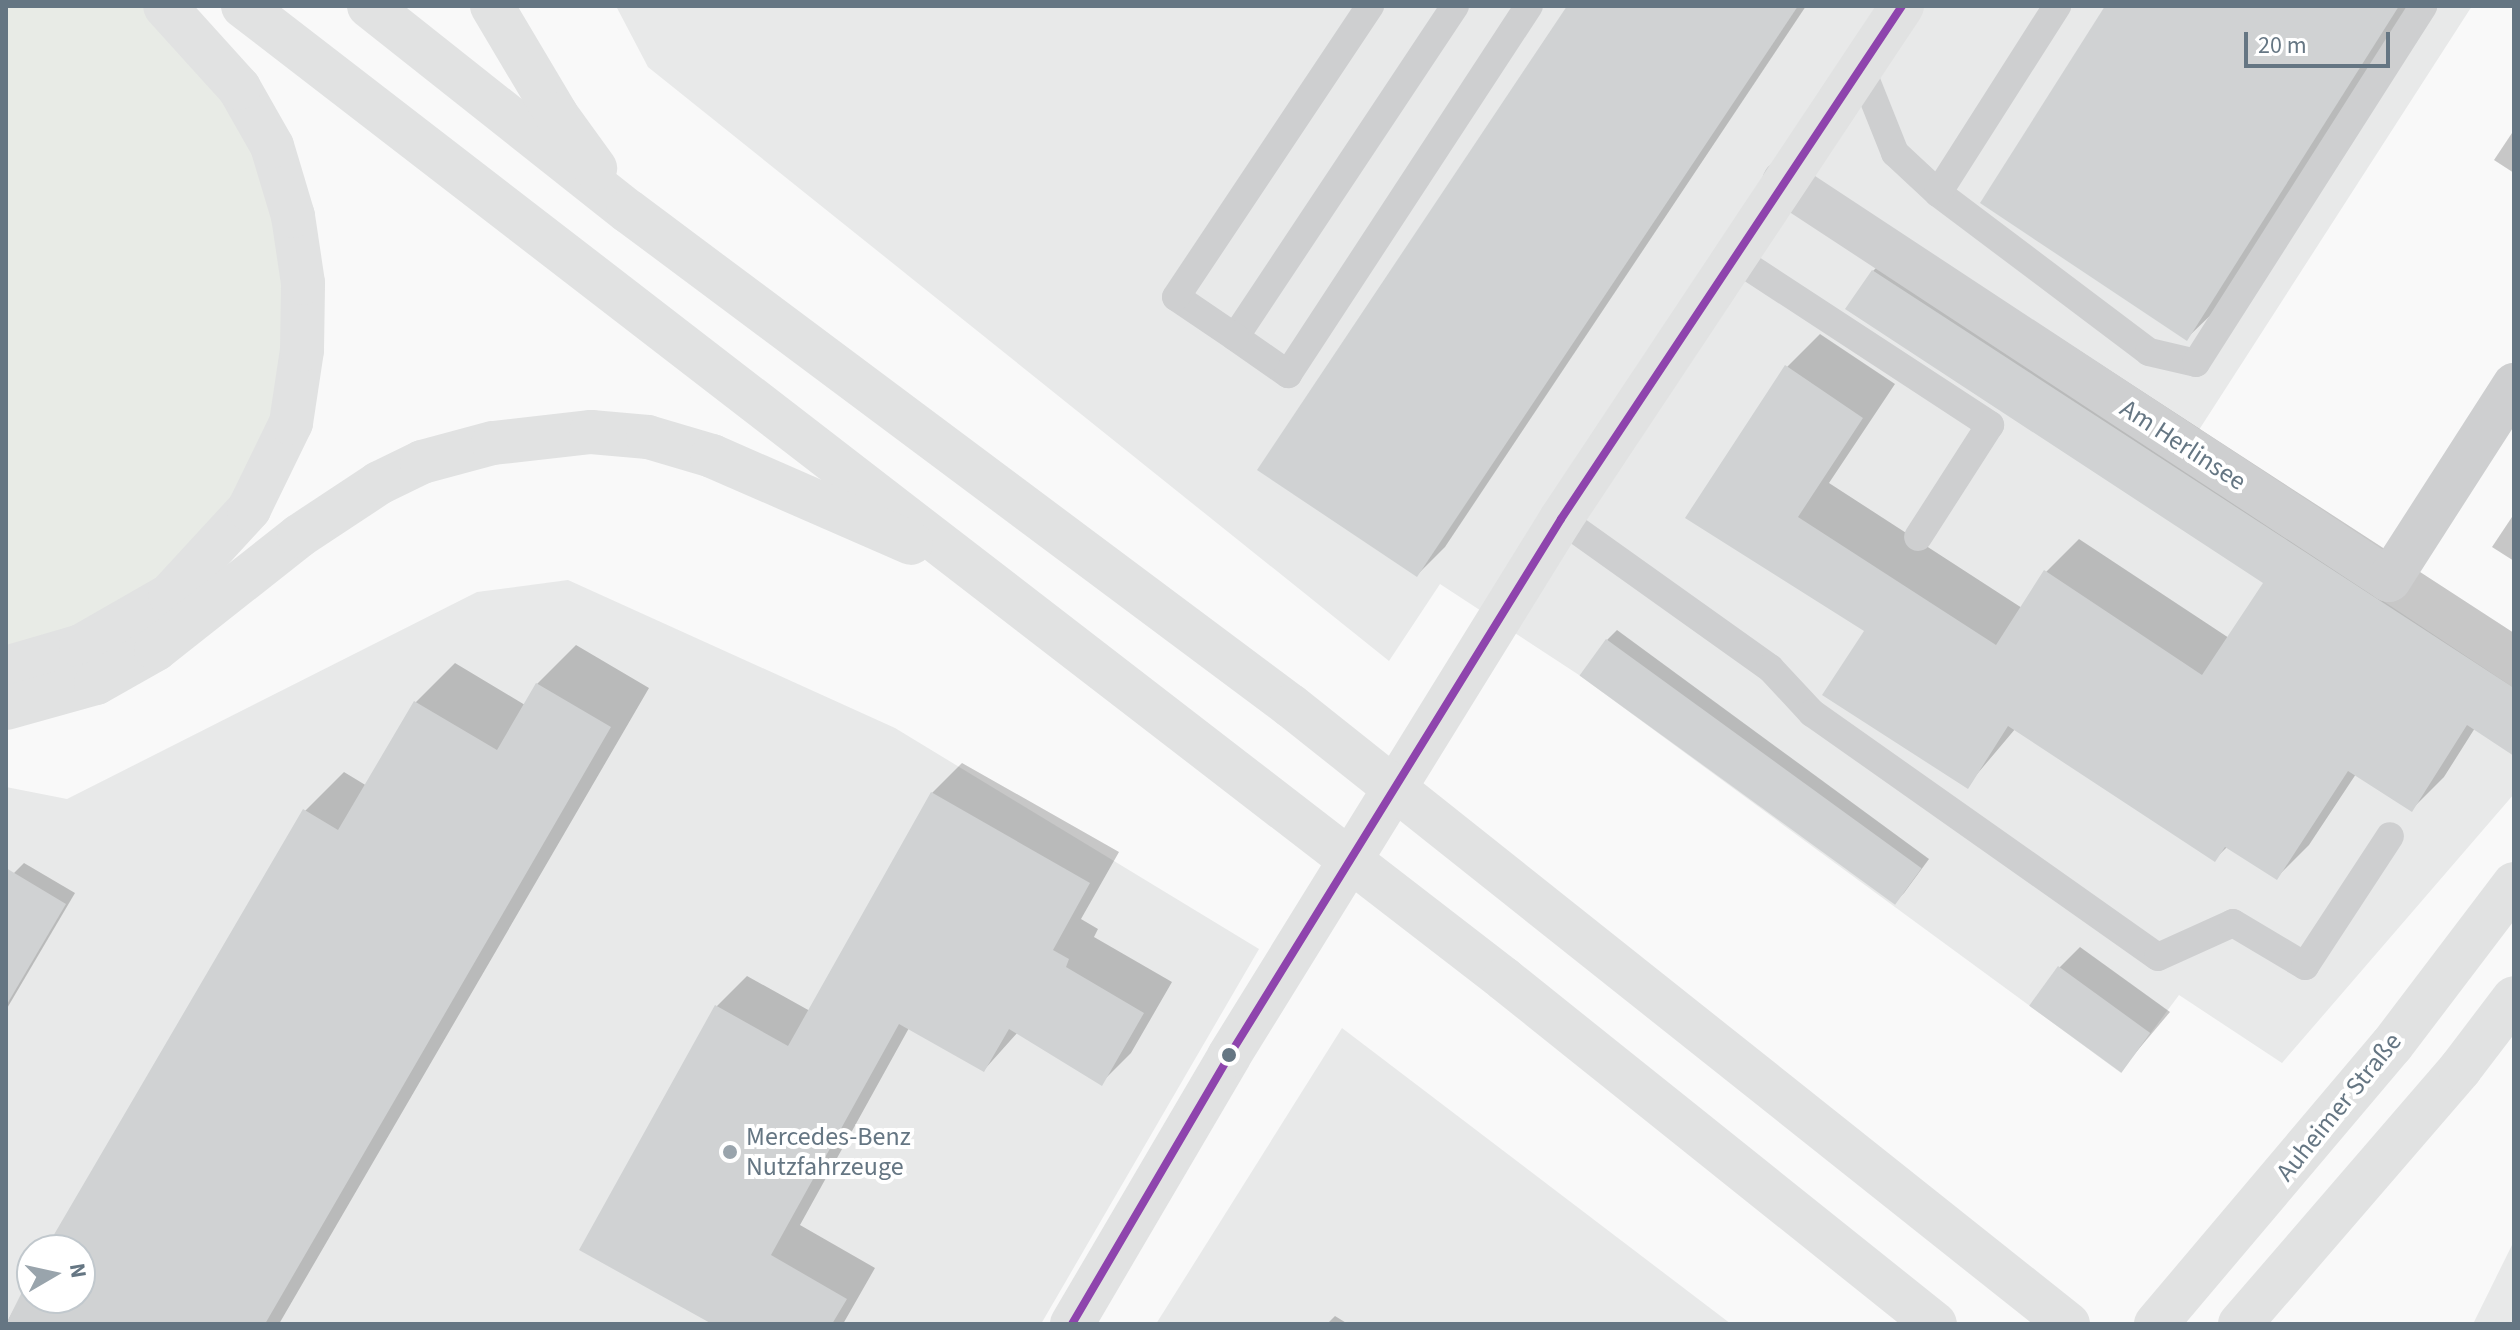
<!DOCTYPE html>
<meta charset="utf-8">
<style>
body{margin:0}
#map{position:relative;width:2520px;height:1330px;overflow:hidden;background:#f9f9f9;font-family:"Source Sans 3",sans-serif}
div>[style]{position:absolute}
.built>*{inset:0;background:#e8e9e9}
.green>*{inset:0;background:#e8ebe6}
.shadow>*{inset:0;background:#0003}
.building>*{inset:0;background:#d0d2d3;transform-origin:0 0}
.lane>*{height:28px;margin:-14px;padding:0 14px;transform-origin:14px;border-radius:14px;background:#cecfd0}
.street>*{height:44px;margin:-22px;padding:0 22px;transform-origin:22px;border-radius:22px;background:#cecfd0}
.secondary>*{height:44px;margin:-22px;padding:0 22px;transform-origin:22px;border-radius:22px;background:#e1e2e2}
.highway>*{height:44px;margin:-22px;padding:0 22px;transform-origin:22px;border-radius:22px;background:#e1e2e2}
.bus-1>*{height:8px;margin:-4px;padding:0 4px;transform-origin:4px;border-radius:4px;background:#8e44ad}
.dots>*{width:22px;height:22px;translate:-50% -50%;box-sizing:border-box;border:4px solid #fff;border-radius:50%}
span{translate:-50% -50%;white-space:nowrap;text-align:center;line-height:1.15;-webkit-text-stroke:8px #fff;paint-order:stroke}
.street-label{font-size:26px;color:#657683}
.poi-label{font-size:26px;color:#657683}
.left{translate:0 -50%;text-align:left}
.frame{position:absolute;inset:0;border:8px solid #657683;pointer-events:none}
.north{position:absolute;left:16px;top:1234px;width:80px;height:80px;box-sizing:border-box;background:#fff;border:2px solid #c1c8cd;border-radius:50%;rotate:81deg;font-size:22px;font-weight:700;line-height:32px;text-align:center;color:#657683}
.north::after{content:'';display:block;margin:auto;width:28px;height:36px;background:#99a4ac;clip-path:polygon(50% 0,100% 100%,50% 72%,0 100%)}
.scale{position:absolute;left:2244px;top:32px;width:146px;height:36px;box-sizing:border-box;border:4px solid #657683;border-top:0;padding-left:10px;font-size:24px;line-height:28px;white-space:nowrap;color:#657683;-webkit-text-stroke:6px #fff;paint-order:stroke}
</style>
<div id="map">
<div class="built">
<div style="clip-path:polygon(616px 6px,2472px 6px,2177px 464px,2514px 688px,2514px 794px,2282px 1063px,2179px 995px,2121px 1073px,1579px 675px,1440px 584px,1389px 661px,648px 67px)"></div>
<div style="clip-path:polygon(evenodd,568px 580px,895px 728px,1259px 949px,1041px 1324px,6px 1324px,6px 787px,67px 799px,477px 592px,568px 580px,32px 1250px,80px 1250px,80px 1298px,32px 1298px,32px 1250px)"></div>
<div style="clip-path:polygon(1342px 1028px,1731px 1324px,1156px 1324px)"></div>
<div style="clip-path:polygon(2514px 1241px,2514px 1324px,2473px 1324px)"></div>
</div>
<div class="green">
<div style="clip-path:polygon(6px 6px,145px 6px,185px 37px,263px 157px,291px 285px,272px 418px,241px 487px,140px 602px,6px 655px)"></div>
</div>
<div class="shadow">
<div style="clip-path:polygon(1570px 6px,1806px 6px,1445px 547px,1417px 575px)"></div>
<div style="clip-path:polygon(2107px 6px,2409px 6px,2218px 308px,2187px 338px)"></div>
<div style="clip-path:polygon(2514px 130px,2514px 173px,2494px 160px)"></div>
<div style="clip-path:polygon(1906px 238px,2514px 633px,2514px 753px,2475px 728px,2444px 777px,2411px 810px,2356px 774px,2309px 845px,2276px 878px,2228px 846px,2215px 859px,2016px 728px,1967px 786px,1866px 631px,1687px 517px,1787px 367px,1820px 334px,1895px 384px,1829px 483px,2022px 608px,2046px 572px,2079px 539px,2229px 638px,2266px 583px,1873px 271px)"></div>
<div style="clip-path:polygon(2514px 514px,2514px 561px,2492px 547px)"></div>
<div style="clip-path:polygon(1617px 630px,1929px 859px,1904px 893px,1894px 903px,1607px 640px)"></div>
<div style="clip-path:polygon(576px 645px,649px 688px,279px 1324px,6px 1324px,32px 1276px,32px 1298px,80px 1298px,80px 1250px,47px 1250px,305px 811px,344px 772px,367px 786px,416px 702px,455px 663px,525px 705px,537px 684px)"></div>
<div style="clip-path:polygon(962px 763px,1119px 852px,1081px 919px,1098px 929px,1094px 937px,1172px 982px,1131px 1053px,1101px 1083px,1018px 1032px,984px 1070px,909px 1028px,800px 1225px,875px 1268px,843px 1324px,709px 1324px,717px 1006px,747px 976px,810px 1011px,932px 793px)"></div>
<div style="clip-path:polygon(24px 863px,75px 893px,6px 1010px,6px 881px)"></div>
<div style="clip-path:polygon(2080px 947px,2170px 1012px,2121px 1070px,2059px 968px)"></div>
<div style="clip-path:polygon(1335px 1316px,1348px 1324px,1327px 1324px)"></div>
</div>
<div class="building">
<div style="clip-path:polygon(1567px 6px,1798px 6px,1417px 577px,1257px 470px)"></div>
<div style="clip-path:polygon(2105px 6px,2399px 6px,2187px 341px,1980px 203px)"></div>
<div style="clip-path:polygon(1872px 270px,2514px 688px,2514px 756px,2467px 725px,2412px 812px,2348px 771px,2277px 880px,2225px 847px,2215px 862px,2008px 726px,1968px 789px,1822px 695px,1864px 631px,1685px 518px,1785px 365px,1863px 418px,1798px 517px,1996px 645px,2044px 570px,2202px 675px,2263px 583px,1845px 309px)"></div>
<div style="left:1606px;top:639px;width:390px;height:45px;rotate:36deg"></div>
<div style="clip-path:polygon(536px 683px,611px 727px,265px 1324px,6px 1324px,32px 1272px,32px 1298px,80px 1298px,80px 1250px,45px 1250px,303px 809px,338px 830px,414px 701px,497px 750px)"></div>
<div style="clip-path:polygon(931px 792px,1090px 883px,1053px 950px,1069px 959px,1066px 967px,1144px 1013px,1102px 1086px,1009px 1029px,984px 1072px,899px 1024px,771px 1255px,847px 1299px,832px 1324px,712px 1324px,579px 1250px,715px 1005px,788px 1046px)"></div>
<div style="clip-path:polygon(6px 868px,66px 904px,6px 1006px)"></div>
<div style="left:2058px;top:966px;width:114px;height:49px;rotate:36deg"></div>
</div>
<div class="lane">
<div style="left:1455px;top:6px;width:397px;rotate:123.6deg"></div>
<div style="left:1235px;top:337px;width:65px;rotate:34.9deg"></div>
<div style="left:1288px;top:374px;width:440px;rotate:-56.8deg"></div>
<div style="left:1861px;top:68px;width:92px;rotate:68.2deg"></div>
<div style="left:1895px;top:153px;width:59px;rotate:42.9deg"></div>
<div style="left:1938px;top:193px;width:264px;rotate:37deg"></div>
<div style="left:2149px;top:352px;width:48px;rotate:13.2deg"></div>
<div style="left:2196px;top:363px;width:423px;rotate:-57.5deg"></div>
<div style="left:1938px;top:193px;width:222px;rotate:-57.5deg"></div>
<div style="left:1735px;top:258px;width:305px;rotate:33.2deg"></div>
<div style="left:1990px;top:425px;width:133px;rotate:122.7deg"></div>
<div style="left:1235px;top:337px;width:71px;rotate:-145.9deg"></div>
<div style="left:1176px;top:297px;width:350px;rotate:-56.3deg"></div>
<div style="left:1561px;top:519px;width:257px;rotate:35.5deg"></div>
<div style="left:1770px;top:668px;width:62px;rotate:47deg"></div>
<div style="left:1812px;top:713px;width:423px;rotate:35.2deg"></div>
<div style="left:2158px;top:957px;width:82px;rotate:-24.4deg"></div>
<div style="left:2233px;top:923px;width:84px;rotate:30.8deg"></div>
<div style="left:2305px;top:966px;width:155px;rotate:-56.8deg"></div>
</div>
<div class="street">
<div style="left:1784px;top:182px;width:724px;rotate:33.34deg"></div>
<div style="left:2389px;top:580px;width:232px;rotate:-57.3deg"></div>
</div>
<div class="secondary">
<div style="left:1072px;top:1324px;width:311px;rotate:-59.6deg"></div>
<div style="left:1229px;top:1056px;width:631px;rotate:-58.27deg"></div>
<div style="left:1561px;top:519px;width:616px;rotate:-56.39deg"></div>
<div style="left:2156px;top:1324px;width:365px;rotate:-49.8deg"></div>
<div style="left:2392px;top:1045px;width:202px;rotate:-52.8deg"></div>
<div style="left:2240px;top:1324px;width:337px;rotate:-49.2deg"></div>
<div style="left:2460px;top:1069px;width:89px;rotate:-52.7deg"></div>
</div>
<div class="highway">
<div style="left:243px;top:6px;width:1593px;rotate:37.65deg"></div>
<div style="left:1504px;top:979px;width:552px;rotate:38.68deg"></div>
<div style="left:369px;top:6px;width:330px;rotate:38.4deg"></div>
<div style="left:628px;top:211px;width:827px;rotate:36.75deg"></div>
<div style="left:1291px;top:706px;width:993px;rotate:38.5deg"></div>
<div style="left:492px;top:6px;width:126px;rotate:59.3deg"></div>
<div style="left:556px;top:114px;width:67px;rotate:54.2deg"></div>
<div style="left:6px;top:668px;width:78px;rotate:-16.3deg"></div>
<div style="left:81px;top:646px;width:103px;rotate:-29.8deg"></div>
<div style="left:170px;top:595px;width:117px;rotate:-47.4deg"></div>
<div style="left:249px;top:509px;width:96px;rotate:-64deg"></div>
<div style="left:291px;top:423px;width:74px;rotate:-81.4deg"></div>
<div style="left:302px;top:350px;width:67px;rotate:-89.1deg"></div>
<div style="left:303px;top:283px;width:68px;rotate:-98.5deg"></div>
<div style="left:293px;top:216px;width:73px;rotate:-106.7deg"></div>
<div style="left:272px;top:146px;width:67px;rotate:-119.6deg"></div>
<div style="left:239px;top:88px;width:110px;rotate:-132.1deg"></div>
<div style="left:6px;top:708px;width:93px;rotate:-15.5deg"></div>
<div style="left:96px;top:683px;width:69px;rotate:-29.5deg"></div>
<div style="left:156px;top:649px;width:182px;rotate:-38.3deg"></div>
<div style="left:299px;top:536px;width:96px;rotate:-33.5deg"></div>
<div style="left:379px;top:483px;width:48px;rotate:-26deg"></div>
<div style="left:422px;top:462px;width:73px;rotate:-15deg"></div>
<div style="left:493px;top:443px;width:99px;rotate:-6.4deg"></div>
<div style="left:591px;top:432px;width:57px;rotate:5deg"></div>
<div style="left:648px;top:437px;width:67px;rotate:16.5deg"></div>
<div style="left:712px;top:456px;width:217px;rotate:23.6deg"></div>
</div>
<div class="bus-1">
<div style="left:1072px;top:1324px;width:311px;rotate:-59.6deg"></div>
<div style="left:1229px;top:1056px;width:631px;rotate:-58.27deg"></div>
<div style="left:1561px;top:519px;width:616px;rotate:-56.39deg"></div>
</div>
<div class="dots">
<div style="left:1229px;top:1055px;background:#657683"></div>
<div style="left:730px;top:1152px;background:#99a4ac"></div>
</div>
<div class="street-label">
<span style="left:2183px;top:445px;rotate:33deg">Am Herlinsee</span>
<span style="left:2339px;top:1107px;rotate:-51deg">Auheimer Straße</span>
</div>
<div class="poi-label">
<span class="left" style="left:746px;top:1152px">Mercedes-Benz<br>Nutzfahrzeuge</span>
</div>
<div class="frame"></div>
<div class="north">N</div>
<div class="scale">20 m</div>
</div>
